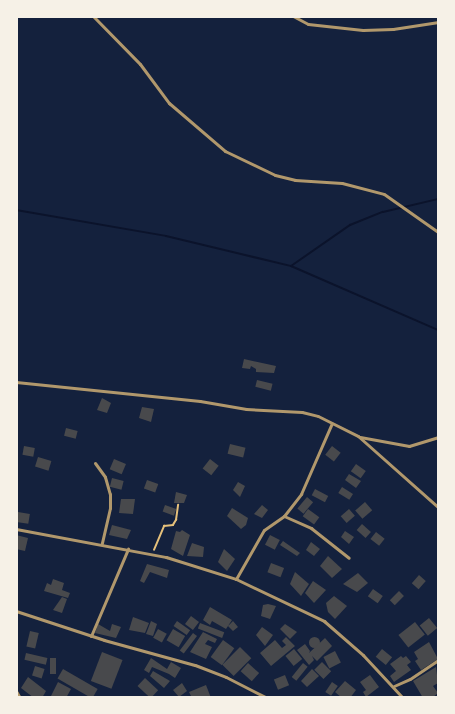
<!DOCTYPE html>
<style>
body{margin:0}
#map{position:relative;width:455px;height:714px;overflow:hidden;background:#14213d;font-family:"Sofia Sans Condensed",sans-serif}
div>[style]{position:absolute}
.stream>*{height:2px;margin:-1px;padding:0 1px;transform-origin:1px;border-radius:1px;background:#0b132b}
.building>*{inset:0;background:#48494c;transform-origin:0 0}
.round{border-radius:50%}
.path>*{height:1.5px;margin:-0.75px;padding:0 0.75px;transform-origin:0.75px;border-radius:0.75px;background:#e5c07b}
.minor>*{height:3px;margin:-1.5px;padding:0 1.5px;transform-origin:1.5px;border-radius:1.5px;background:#b1986c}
span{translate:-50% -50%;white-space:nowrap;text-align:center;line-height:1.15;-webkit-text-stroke:4.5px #f6f1e7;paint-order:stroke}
.frame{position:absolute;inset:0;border:18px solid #f6f1e7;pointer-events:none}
</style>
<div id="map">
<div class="stream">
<div style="left:16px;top:210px;width:152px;rotate:9.8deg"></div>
<div style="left:166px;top:236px;width:129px;rotate:13.5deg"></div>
<div style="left:291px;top:266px;width:160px;rotate:23.5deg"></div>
<div style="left:291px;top:266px;width:72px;rotate:-34.8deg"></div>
<div style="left:350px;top:225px;width:35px;rotate:-22deg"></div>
<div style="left:383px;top:212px;width:57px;rotate:-13.3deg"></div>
</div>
<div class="building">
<div style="clip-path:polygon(244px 359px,276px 366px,274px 373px,256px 372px,256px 369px,251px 366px,250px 369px,242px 368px)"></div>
<div style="left:257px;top:380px;width:16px;height:7px;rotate:14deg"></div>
<div style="clip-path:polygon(102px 398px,111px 403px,107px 413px,97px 410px)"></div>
<div style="clip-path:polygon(142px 407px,154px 409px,151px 422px,139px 418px)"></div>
<div style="left:66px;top:428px;width:12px;height:8px;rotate:14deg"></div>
<div style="left:230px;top:444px;width:16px;height:10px;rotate:14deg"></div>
<div style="left:24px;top:446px;width:11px;height:9px;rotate:10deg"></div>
<div style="left:332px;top:446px;width:11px;height:11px;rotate:38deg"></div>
<div style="left:38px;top:457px;width:14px;height:10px;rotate:17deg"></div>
<div style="left:114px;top:459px;width:13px;height:11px;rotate:23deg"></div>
<div style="left:210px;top:459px;width:11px;height:12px;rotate:38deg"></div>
<div style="left:356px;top:464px;width:12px;height:9px;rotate:35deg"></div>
<div style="clip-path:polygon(349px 474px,361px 481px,356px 488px,345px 480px)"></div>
<div style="left:112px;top:478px;width:12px;height:9px;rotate:14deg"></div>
<div style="left:147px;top:480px;width:12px;height:9px;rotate:20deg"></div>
<div style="clip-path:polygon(238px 482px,245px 486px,240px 497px,233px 490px)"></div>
<div style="left:342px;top:487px;width:13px;height:7px;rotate:32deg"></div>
<div style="left:315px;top:489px;width:15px;height:7px;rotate:28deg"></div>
<div style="clip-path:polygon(176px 492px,187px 495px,184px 503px,174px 503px)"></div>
<div style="left:307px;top:497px;width:8px;height:15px;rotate:40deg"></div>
<div style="clip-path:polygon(121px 499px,135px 499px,133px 514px,119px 513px)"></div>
<div style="left:365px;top:502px;width:11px;height:13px;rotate:49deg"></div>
<div style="left:165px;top:505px;width:12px;height:7px;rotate:20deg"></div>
<div style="clip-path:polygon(262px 505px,268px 510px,262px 518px,254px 514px)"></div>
<div style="clip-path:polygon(232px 508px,248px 518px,246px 525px,241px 529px,227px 516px)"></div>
<div style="left:308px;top:509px;width:14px;height:9px;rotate:36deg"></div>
<div style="left:349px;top:509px;width:9px;height:11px;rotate:49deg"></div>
<div style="left:18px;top:512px;width:12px;height:10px;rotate:9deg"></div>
<div style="left:362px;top:524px;width:12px;height:8px;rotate:42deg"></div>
<div style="clip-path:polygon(112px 525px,131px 530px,127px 539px,109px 535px)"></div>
<div style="clip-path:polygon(182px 530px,190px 535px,183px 556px,171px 549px,176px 531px,180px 532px)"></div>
<div style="clip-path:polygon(345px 531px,354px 537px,349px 544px,341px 537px)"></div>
<div style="left:376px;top:532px;width:11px;height:9px;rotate:38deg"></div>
<div style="clip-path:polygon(16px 535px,28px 538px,25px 551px,16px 549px)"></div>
<div style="left:270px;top:535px;width:11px;height:11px;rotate:27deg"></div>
<div style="clip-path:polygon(283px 541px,300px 553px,297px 556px,280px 545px)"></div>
<div style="clip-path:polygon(311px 542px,320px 549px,314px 556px,306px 550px)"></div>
<div style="clip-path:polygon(192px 543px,204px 547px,203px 557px,187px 556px)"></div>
<div style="clip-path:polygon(224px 549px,235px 559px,227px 571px,218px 562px)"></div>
<div style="clip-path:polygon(328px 556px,342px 569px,332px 578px,320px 566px)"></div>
<div style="left:271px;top:563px;width:14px;height:10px;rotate:21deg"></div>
<div style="clip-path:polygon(147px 564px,169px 570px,167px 578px,150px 572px,144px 583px,140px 581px)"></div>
<div style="clip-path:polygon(295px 572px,309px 584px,301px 596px,290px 584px)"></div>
<div style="clip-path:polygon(358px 573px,368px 583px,357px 592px,343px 584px)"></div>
<div style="left:419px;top:575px;width:9px;height:11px;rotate:41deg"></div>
<div style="clip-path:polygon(53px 579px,64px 583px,62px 590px,70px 593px,68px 598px,44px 591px,47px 583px,51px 585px)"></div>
<div style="clip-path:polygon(313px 581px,326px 590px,314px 603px,305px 593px)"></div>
<div style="left:373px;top:589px;width:12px;height:9px;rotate:35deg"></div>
<div style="left:399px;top:591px;width:7px;height:13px;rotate:45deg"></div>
<div style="clip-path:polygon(334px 596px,347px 606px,335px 619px,328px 612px,326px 603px)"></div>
<div style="clip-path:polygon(62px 597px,67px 599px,62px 613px,53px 610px)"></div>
<div style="clip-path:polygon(268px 604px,276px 606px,270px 619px,261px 616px,263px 605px)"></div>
<div style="clip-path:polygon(210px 607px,232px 620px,228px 626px,233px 621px,238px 627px,233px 631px,228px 626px,226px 629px,212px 621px,210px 625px,203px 620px)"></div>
<div style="left:191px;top:616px;width:10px;height:10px;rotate:37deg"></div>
<div style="clip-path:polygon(133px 617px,149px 623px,145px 633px,129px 630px)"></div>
<div style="left:429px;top:618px;width:13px;height:12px;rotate:51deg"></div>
<div style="clip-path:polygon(151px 621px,157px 624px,153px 636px,146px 634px)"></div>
<div style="left:177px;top:621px;width:16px;height:6px;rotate:35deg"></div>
<div style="left:415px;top:622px;width:16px;height:21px;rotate:52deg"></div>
<div style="left:200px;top:623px;width:26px;height:6px;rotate:21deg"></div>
<div style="clip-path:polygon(98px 624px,110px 631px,112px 624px,121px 627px,116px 638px,95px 633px)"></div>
<div style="clip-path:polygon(285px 624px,297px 632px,290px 639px,280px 629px)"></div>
<div style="clip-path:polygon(262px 627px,273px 635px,265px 646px,256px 635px)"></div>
<div style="left:158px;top:629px;width:10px;height:10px;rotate:29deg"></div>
<div style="left:173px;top:629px;width:14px;height:13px;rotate:30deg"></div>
<div style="left:30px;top:631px;width:9px;height:16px;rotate:13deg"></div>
<div style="clip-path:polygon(203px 632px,217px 639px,215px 643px,208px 640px,205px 644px,212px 647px,206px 659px,190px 652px)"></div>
<div style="left:193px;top:633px;width:5px;height:22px;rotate:37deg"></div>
<div class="round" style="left:308.5px;top:636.5px;width:11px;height:11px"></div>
<div style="clip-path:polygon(286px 637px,295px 646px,271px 666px,260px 653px,275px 640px,282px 648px,286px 645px,282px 641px)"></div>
<div style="clip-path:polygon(325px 638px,332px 646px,317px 661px,312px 656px,314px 660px,309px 665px,297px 650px,305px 644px,310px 651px,309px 653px)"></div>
<div style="left:223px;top:640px;width:14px;height:21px;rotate:36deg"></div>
<div style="clip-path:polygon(429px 642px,438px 659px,421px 670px,415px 661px,418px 659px,414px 652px)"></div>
<div style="left:240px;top:647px;width:16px;height:25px;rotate:45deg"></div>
<div style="left:294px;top:649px;width:13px;height:11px;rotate:51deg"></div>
<div style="left:382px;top:649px;width:13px;height:10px;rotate:39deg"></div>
<div style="left:335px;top:651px;width:13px;height:13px;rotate:63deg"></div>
<div style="left:102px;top:652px;width:22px;height:31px;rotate:21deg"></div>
<div style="left:26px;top:653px;width:22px;height:7px;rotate:13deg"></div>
<div style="clip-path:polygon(401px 656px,403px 658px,406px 656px,411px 662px,407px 665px,411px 670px,394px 682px,390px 676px,396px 671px,390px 664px)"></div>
<div style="left:50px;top:658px;width:6px;height:16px"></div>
<div style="clip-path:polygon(151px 658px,167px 669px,171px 662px,181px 668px,175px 678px,169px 674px,171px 670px,169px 674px,152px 667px,149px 673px,144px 670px)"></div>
<div style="left:322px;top:662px;width:13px;height:11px;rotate:45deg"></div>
<div style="left:248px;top:663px;width:15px;height:11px;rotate:42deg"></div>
<div style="left:303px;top:663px;width:6px;height:18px;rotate:39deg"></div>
<div style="left:35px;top:666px;width:10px;height:10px;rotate:17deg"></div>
<div style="clip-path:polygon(436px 667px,438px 683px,433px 686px,438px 693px,432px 698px,423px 698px,413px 681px)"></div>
<div style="left:63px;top:669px;width:40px;height:11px;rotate:30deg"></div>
<div style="clip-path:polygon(312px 669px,319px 676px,307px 687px,301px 681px)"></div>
<div style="clip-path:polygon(153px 671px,170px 681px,164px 688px,150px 676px)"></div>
<div style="left:285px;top:675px;width:11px;height:12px;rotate:68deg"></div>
<div style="clip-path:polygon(370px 675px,379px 687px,366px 697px,363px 692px,366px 690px,360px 682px)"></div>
<div style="clip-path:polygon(28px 677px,46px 691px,42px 698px,34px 698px,21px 688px)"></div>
<div style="left:145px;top:678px;width:18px;height:11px;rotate:43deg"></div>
<div style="clip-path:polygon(345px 681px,356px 690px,350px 698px,342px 698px,335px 692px)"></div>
<div style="clip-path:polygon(58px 682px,71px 689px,66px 698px,50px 698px)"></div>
<div style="left:332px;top:682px;width:7px;height:12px;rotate:34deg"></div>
<div style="clip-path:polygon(182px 683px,187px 691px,179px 697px,173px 690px)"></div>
<div style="clip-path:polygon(206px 685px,211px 698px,192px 698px,189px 692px)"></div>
</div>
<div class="path">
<div style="left:154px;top:550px;width:26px;rotate:-67deg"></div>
<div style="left:164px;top:526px;width:9px;rotate:-6deg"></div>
<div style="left:173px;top:525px;width:6px;rotate:-59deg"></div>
<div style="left:176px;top:520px;width:15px;rotate:-82deg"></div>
</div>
<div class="minor">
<div style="left:93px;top:16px;width:67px;rotate:45.6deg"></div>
<div style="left:140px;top:64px;width:49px;rotate:53.4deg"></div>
<div style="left:169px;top:103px;width:74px;rotate:40.6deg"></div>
<div style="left:225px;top:151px;width:55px;rotate:25.6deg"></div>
<div style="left:275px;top:175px;width:21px;rotate:14deg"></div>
<div style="left:295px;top:180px;width:47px;rotate:3.7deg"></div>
<div style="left:342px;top:183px;width:43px;rotate:14.7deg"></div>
<div style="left:384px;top:194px;width:66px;rotate:35.1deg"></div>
<div style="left:293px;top:16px;width:17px;rotate:28deg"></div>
<div style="left:308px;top:24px;width:55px;rotate:6.2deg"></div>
<div style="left:363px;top:30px;width:30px;rotate:-2deg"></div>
<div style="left:393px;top:29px;width:46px;rotate:-8.8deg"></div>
<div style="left:16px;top:382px;width:185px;rotate:5.9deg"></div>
<div style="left:200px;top:401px;width:47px;rotate:9.9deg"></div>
<div style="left:246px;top:409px;width:56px;rotate:3.1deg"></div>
<div style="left:302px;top:412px;width:16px;rotate:14deg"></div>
<div style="left:318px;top:416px;width:45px;rotate:26.6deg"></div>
<div style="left:358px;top:436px;width:107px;rotate:41.6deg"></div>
<div style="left:360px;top:437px;width:50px;rotate:10.4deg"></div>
<div style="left:409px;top:446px;width:30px;rotate:-17deg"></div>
<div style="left:95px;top:463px;width:17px;rotate:54deg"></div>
<div style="left:105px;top:477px;width:18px;rotate:74deg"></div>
<div style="left:110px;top:494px;width:14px;rotate:90deg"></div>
<div style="left:110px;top:508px;width:36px;rotate:103deg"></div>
<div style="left:284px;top:516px;width:30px;rotate:24deg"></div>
<div style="left:311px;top:528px;width:48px;rotate:38.3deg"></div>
<div style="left:16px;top:529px;width:153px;rotate:10.6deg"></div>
<div style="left:166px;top:557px;width:73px;rotate:17.4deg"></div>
<div style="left:236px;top:579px;width:98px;rotate:25.5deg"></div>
<div style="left:324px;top:621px;width:52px;rotate:41.1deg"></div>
<div style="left:363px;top:655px;width:59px;rotate:47.1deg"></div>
<div style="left:236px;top:579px;width:56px;rotate:-60.3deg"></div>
<div style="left:264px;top:530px;width:24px;rotate:-35deg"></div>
<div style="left:284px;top:516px;width:28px;rotate:-52deg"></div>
<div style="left:301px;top:494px;width:77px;rotate:-66.4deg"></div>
<div style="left:16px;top:611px;width:93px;rotate:18.2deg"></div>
<div style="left:104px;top:640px;width:94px;rotate:15.4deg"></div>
<div style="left:195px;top:665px;width:33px;rotate:21deg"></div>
<div style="left:226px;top:677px;width:46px;rotate:27.1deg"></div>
<div style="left:91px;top:636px;width:95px;rotate:-67deg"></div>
<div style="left:394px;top:686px;width:17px;rotate:-24deg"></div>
<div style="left:410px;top:679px;width:34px;rotate:-34deg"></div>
<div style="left:16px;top:691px;width:8px;rotate:60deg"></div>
</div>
<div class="frame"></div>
</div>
